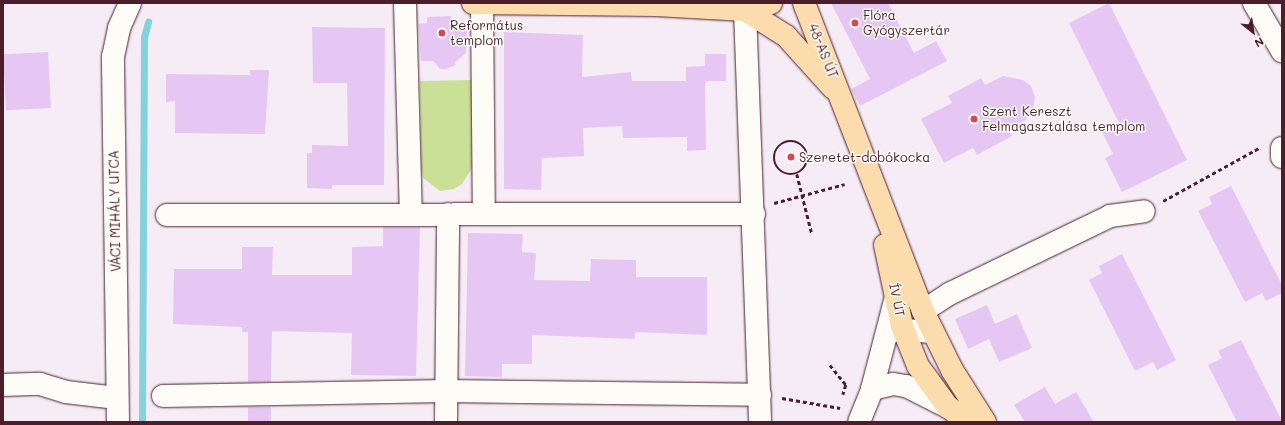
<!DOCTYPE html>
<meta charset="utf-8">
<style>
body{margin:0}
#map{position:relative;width:1285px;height:425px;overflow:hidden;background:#f6ecf6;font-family:Mali,sans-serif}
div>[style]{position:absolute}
.green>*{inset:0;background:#c9e096}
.stream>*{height:7px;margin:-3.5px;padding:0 3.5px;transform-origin:3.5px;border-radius:3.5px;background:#83d3dc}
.building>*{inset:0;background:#e6c7f4;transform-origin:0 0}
.path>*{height:2.5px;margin-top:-1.25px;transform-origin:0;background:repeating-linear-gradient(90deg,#4a1f2b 0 4px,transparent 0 7px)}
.path>.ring{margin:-1.25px;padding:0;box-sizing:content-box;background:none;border:2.5px solid #4a1f2b;border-radius:50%}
.roads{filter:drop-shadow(0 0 1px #4a1f2b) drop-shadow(0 0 1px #4a1f2b)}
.minor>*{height:22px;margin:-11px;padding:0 11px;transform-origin:11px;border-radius:11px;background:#fdfcf7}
.major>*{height:22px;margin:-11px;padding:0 11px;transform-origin:11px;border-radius:11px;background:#fcdcac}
.dots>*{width:11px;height:11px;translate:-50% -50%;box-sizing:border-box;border:2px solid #fdfcf7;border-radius:50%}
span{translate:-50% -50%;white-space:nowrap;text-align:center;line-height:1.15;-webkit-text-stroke:3px #fdfcf7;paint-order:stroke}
.poi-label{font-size:13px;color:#4a1f2b}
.left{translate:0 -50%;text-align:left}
.street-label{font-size:13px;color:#4a1f2b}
.frame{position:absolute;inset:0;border:4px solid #4a1f2b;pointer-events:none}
.north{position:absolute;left:1233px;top:12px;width:40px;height:40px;-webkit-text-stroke:3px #fdfcf7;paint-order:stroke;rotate:150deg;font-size:11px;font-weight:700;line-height:16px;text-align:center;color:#4a1f2b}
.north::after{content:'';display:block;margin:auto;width:14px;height:18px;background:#4a1f2b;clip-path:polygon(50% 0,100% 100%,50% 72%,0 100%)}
</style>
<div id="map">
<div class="green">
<div style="clip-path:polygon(472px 80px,472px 168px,462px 184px,454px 189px,440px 191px,423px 178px,421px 168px,420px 81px)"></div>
</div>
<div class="stream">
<div style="left:142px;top:422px;width:385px;rotate:-89.7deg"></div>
<div style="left:144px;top:37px;width:16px;rotate:-75deg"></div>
</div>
<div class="building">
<div style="clip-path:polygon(831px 3px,888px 3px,914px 53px,936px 41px,947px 61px,860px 106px,851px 89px,870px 79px)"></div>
<div style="clip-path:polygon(1109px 3px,1187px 160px,1122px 192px,1105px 158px,1113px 154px,1102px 132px,1119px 123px,1069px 23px)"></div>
<div style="clip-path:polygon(451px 16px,452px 20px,458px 20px,458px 25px,467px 24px,466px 53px,455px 62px,456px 65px,446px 69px,440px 69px,433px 61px,421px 61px,418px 24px,427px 23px,427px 17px)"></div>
<div style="clip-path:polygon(312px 27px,385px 28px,384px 185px,332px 185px,332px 189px,307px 188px,307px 153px,312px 153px,312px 145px,348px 146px,347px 83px,313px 83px)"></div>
<div style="clip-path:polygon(504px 32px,583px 35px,582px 77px,631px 72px,632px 81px,686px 81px,686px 67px,705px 66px,705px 54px,726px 54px,726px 81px,705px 81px,706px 150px,687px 151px,687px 137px,623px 138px,622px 126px,583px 128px,584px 156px,542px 158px,541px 190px,504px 189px)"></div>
<div style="left:48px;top:52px;width:56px;height:45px;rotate:87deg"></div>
<div style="clip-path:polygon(250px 70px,269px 70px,265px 134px,175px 133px,175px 101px,166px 102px,166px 74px,250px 75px)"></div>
<div style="clip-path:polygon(1003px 76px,1023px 80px,1031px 86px,1035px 97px,1033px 108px,1025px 116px,1027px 119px,1008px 129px,1012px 136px,977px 155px,973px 148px,944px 163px,921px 119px,952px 103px,948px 96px,981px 78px,985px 85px)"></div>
<div style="clip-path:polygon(1231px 186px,1282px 285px,1282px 293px,1266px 301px,1262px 293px,1245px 302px,1198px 211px,1212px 204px,1209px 197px)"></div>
<div style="clip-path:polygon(383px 227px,420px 227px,416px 376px,351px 375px,352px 333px,272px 331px,271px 382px,248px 382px,248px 332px,242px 332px,242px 327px,173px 324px,174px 269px,242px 269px,242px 247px,273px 247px,272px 275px,352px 275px,352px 247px,383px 246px)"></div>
<div style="clip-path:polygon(468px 233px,523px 234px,522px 252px,536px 253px,534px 280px,590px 281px,591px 259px,636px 260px,636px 277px,707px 277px,707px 335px,635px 332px,635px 339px,532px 335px,532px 364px,502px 364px,502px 377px,465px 376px)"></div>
<div style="clip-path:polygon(1122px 254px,1176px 360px,1157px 370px,1153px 362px,1135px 371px,1089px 280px,1102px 273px,1099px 266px)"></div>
<div style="clip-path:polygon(987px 305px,995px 324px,1017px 314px,1032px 348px,999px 362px,989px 339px,968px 349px,955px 319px)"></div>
<div style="clip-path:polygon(1241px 340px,1282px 421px,1282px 422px,1237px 422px,1208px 365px,1222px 358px,1218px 351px)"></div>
<div style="clip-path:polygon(1045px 387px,1055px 404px,1076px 392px,1094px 422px,1025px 422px,1014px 405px)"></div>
<div style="left:248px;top:407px;width:23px;height:15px"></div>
</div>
<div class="path">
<div class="ring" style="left:774px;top:141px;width:31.5px;height:31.5px"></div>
<div style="left:797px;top:174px;width:62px;rotate:76deg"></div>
<div style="left:1163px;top:201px;width:110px;rotate:-28.9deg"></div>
<div style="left:774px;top:203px;width:73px;rotate:-15deg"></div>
<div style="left:830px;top:365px;width:26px;rotate:51deg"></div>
<div style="left:846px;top:385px;width:10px;rotate:107deg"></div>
<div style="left:782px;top:398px;width:59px;rotate:9.8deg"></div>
</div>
<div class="roads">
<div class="minor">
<div style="left:405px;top:3px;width:211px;rotate:88.4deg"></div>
<div style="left:482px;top:3px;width:211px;rotate:89.5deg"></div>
<div style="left:1254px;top:3px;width:56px;rotate:59.7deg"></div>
<div style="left:745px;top:10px;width:412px;rotate:87.9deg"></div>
<div style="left:1282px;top:148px;width:9px;rotate:90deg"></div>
<div style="left:167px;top:215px;width:587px;rotate:-0.1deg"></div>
<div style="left:923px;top:311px;width:31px;rotate:-33deg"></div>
<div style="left:949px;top:294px;width:179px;rotate:-25.8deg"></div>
<div style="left:1110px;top:216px;width:34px;rotate:-8deg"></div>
<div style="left:889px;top:333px;width:15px;rotate:-28deg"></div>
<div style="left:902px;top:326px;width:5px;rotate:53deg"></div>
<div style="left:905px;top:330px;width:28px;rotate:4deg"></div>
<div style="left:3px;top:385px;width:37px;rotate:-2deg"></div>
<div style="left:40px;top:384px;width:27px;rotate:17deg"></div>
<div style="left:66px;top:392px;width:51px;rotate:6.7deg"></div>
<div style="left:872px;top:389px;width:22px;rotate:-13deg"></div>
<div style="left:893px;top:384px;width:13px;rotate:9deg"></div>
<div style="left:906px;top:386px;width:47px;rotate:26.6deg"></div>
<div style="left:163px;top:396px;width:283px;rotate:-1deg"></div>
<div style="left:446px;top:391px;width:314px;rotate:0.7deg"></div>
<div style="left:118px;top:422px;width:365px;rotate:-90.8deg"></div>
<div style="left:113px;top:57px;width:30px;rotate:-78deg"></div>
<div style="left:119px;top:28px;width:27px;rotate:-66deg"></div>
<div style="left:446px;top:422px;width:208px;rotate:-89.4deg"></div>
<div style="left:859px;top:422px;width:35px;rotate:-68deg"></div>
<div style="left:872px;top:389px;width:95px;rotate:-75.4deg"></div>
</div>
<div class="major">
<div style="left:473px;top:3px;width:183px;rotate:0.6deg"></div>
<div style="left:656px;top:5px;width:89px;rotate:3.2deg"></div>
<div style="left:745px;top:10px;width:49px;rotate:32.4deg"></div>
<div style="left:786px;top:36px;width:70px;rotate:47.9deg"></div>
<div style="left:804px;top:3px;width:330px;rotate:68.9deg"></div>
<div style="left:923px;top:311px;width:66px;rotate:63.8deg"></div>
<div style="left:952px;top:370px;width:62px;rotate:57.6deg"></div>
<div style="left:745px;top:10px;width:27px;rotate:-15deg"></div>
<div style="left:885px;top:245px;width:83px;rotate:78.1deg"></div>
<div style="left:902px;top:326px;width:43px;rotate:68.2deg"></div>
<div style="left:918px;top:366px;width:51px;rotate:53.8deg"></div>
<div style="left:948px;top:407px;width:26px;rotate:36deg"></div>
</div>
</div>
<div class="dots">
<div style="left:855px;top:23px;background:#d1495b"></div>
<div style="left:442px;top:33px;background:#d1495b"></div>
<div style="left:974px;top:119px;background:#d1495b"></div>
<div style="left:791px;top:157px;background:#d1495b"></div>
</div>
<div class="poi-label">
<span class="left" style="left:863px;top:23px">Flóra<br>Gyógyszertár</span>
<span class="left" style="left:450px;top:33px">Református<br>templom</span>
<span class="left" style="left:982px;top:119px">Szent Kereszt<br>Felmagasztalása templom</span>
<span class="left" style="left:799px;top:157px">Szeretet-dobókocka</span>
</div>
<div class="street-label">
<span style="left:823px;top:51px;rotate:68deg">48-AS ÚT</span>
<span style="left:115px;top:211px;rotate:-91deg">VÁCI MIHÁLY UTCA</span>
<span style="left:897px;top:300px;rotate:78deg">ÍV ÚT</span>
</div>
<div class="frame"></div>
<div class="north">N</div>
</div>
